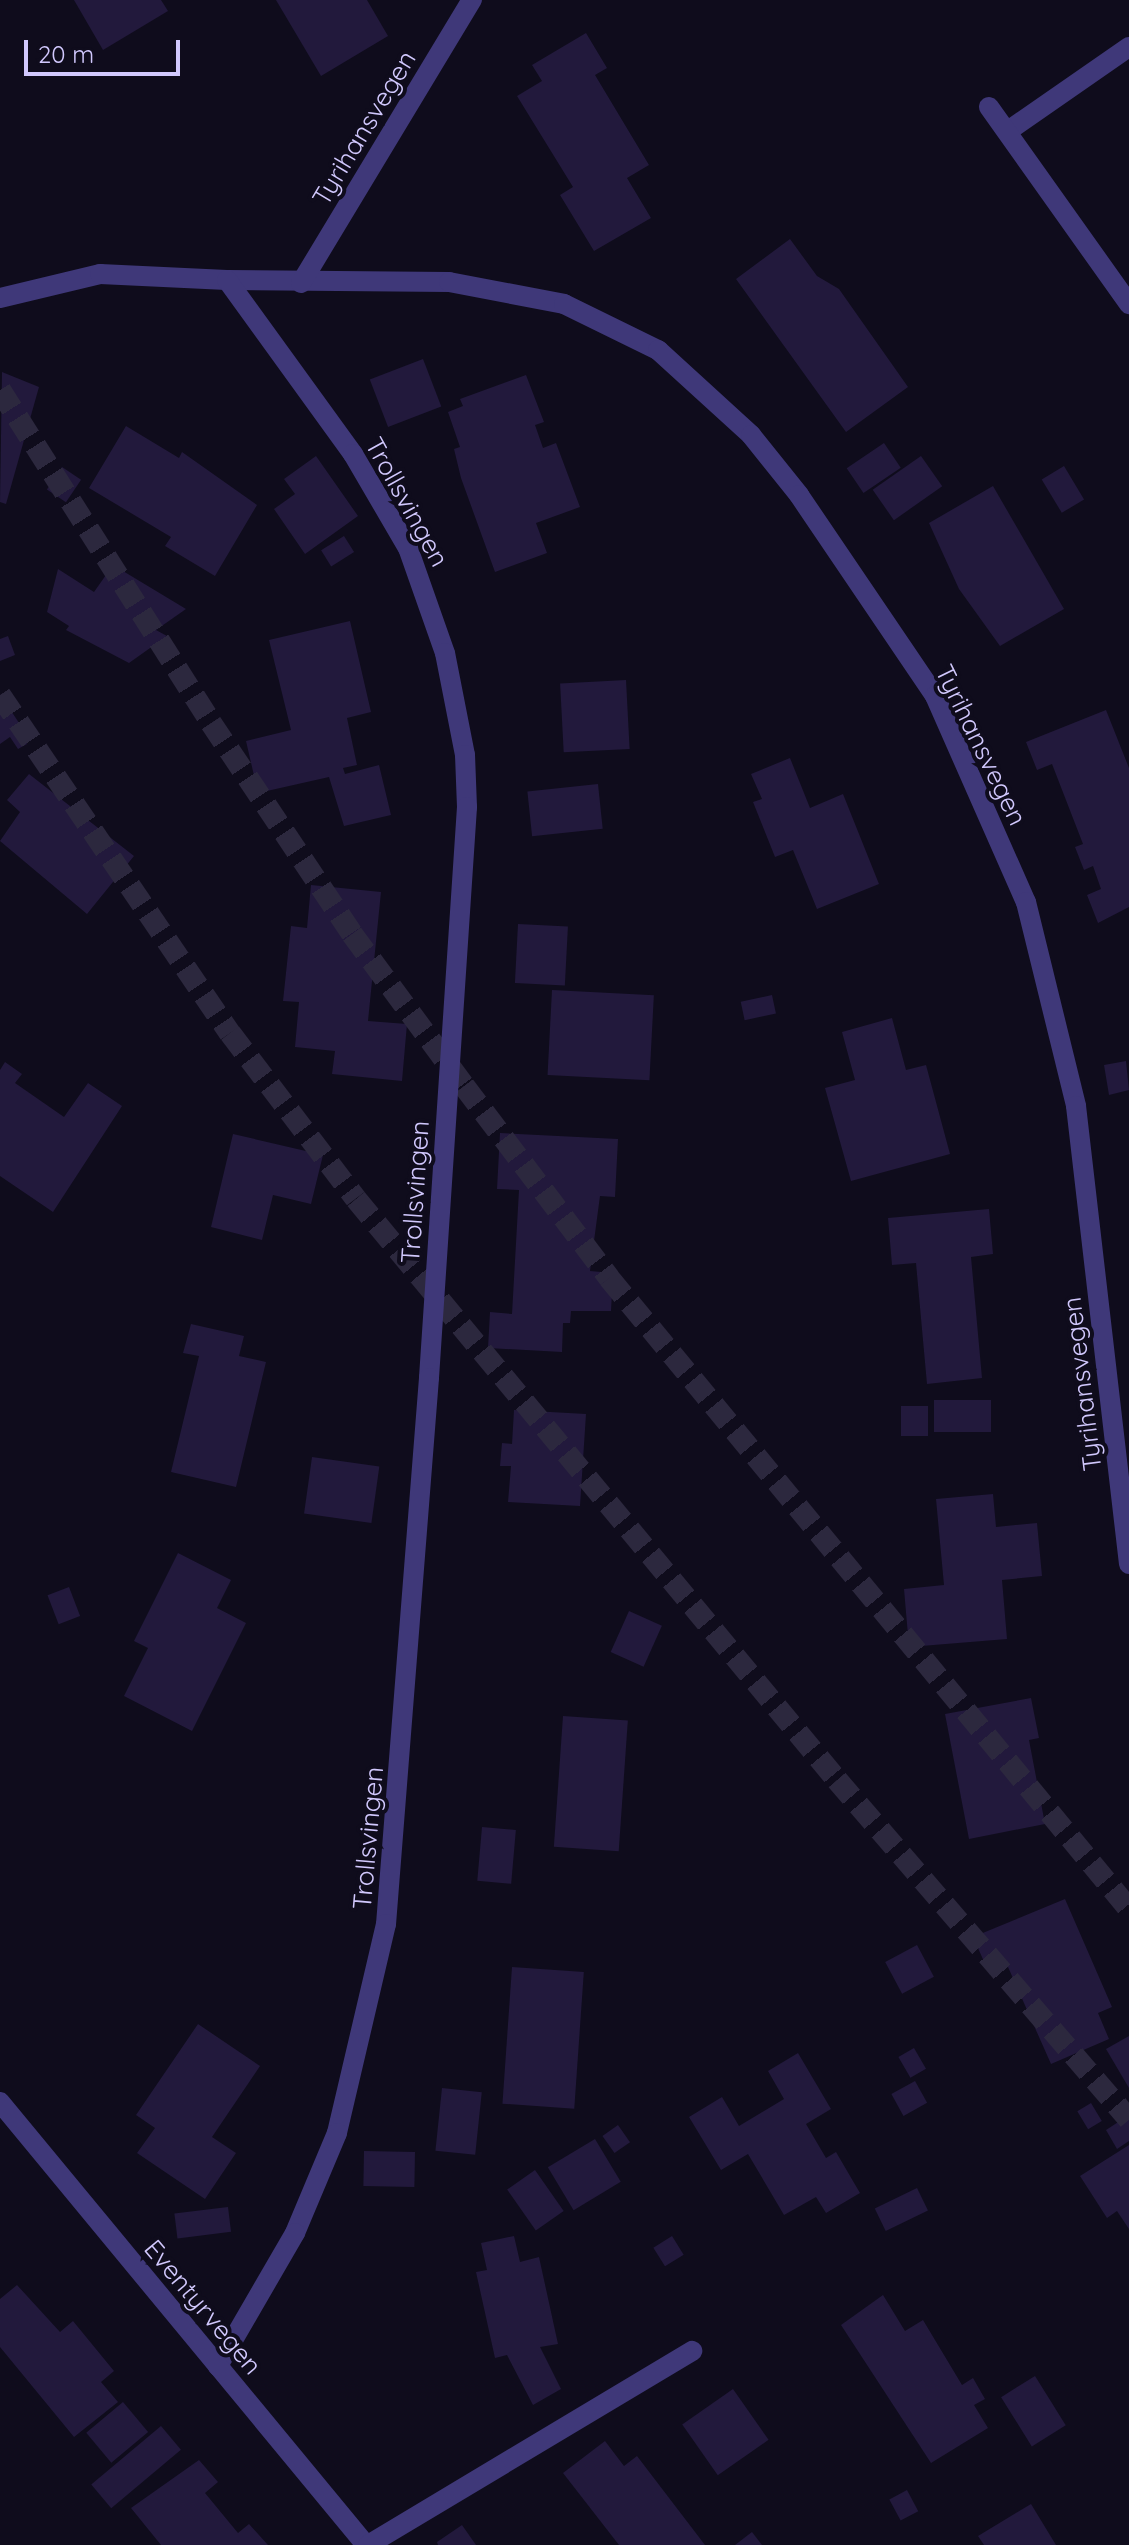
<!DOCTYPE html>
<style>
body{margin:0}
#map{position:relative;width:1129px;height:2545px;overflow:hidden;background:#0f0c1c;font-family:Quicksand,sans-serif}
div>[style]{position:absolute}
.building>*{inset:0;background:#22193c;transform-origin:0 0}
.trunk-tunnel>*{height:22px;margin-top:-11px;transform-origin:0;background:repeating-linear-gradient(90deg,#2c283e 0 22px,transparent 0 33px)}
.service>*{height:20px;margin:-10px;padding:0 10px;transform-origin:10px;border-radius:10px;background:#3f3879}
.minor>*{height:20px;margin:-10px;padding:0 10px;transform-origin:10px;border-radius:10px;background:#3f3879}
span{translate:-50% -50%;white-space:nowrap;text-align:center;line-height:1.15;-webkit-text-stroke:8px #0f0c1c;paint-order:stroke}
.street-label{font-size:26px;color:#d1c8fd}
.scale{position:absolute;left:24px;top:40px;width:156px;height:36px;box-sizing:border-box;border:4px solid #d1c8fd;border-top:0;padding-left:10px;font-size:24px;line-height:28px;white-space:nowrap;color:#d1c8fd;-webkit-text-stroke:6px #0f0c1c;paint-order:stroke}
</style>
<div id="map">
<div class="building">
<div style="clip-path:polygon(74px 0,161px 0,168px 11px,103px 50px)"></div>
<div style="clip-path:polygon(276px 0,367px 0,388px 36px,321px 76px)"></div>
<div style="clip-path:polygon(586px 33px,607px 68px,595px 75px,649px 165px,627px 178px,651px 218px,594px 251px,560px 195px,573px 187px,517px 96px,542px 81px,532px 65px)"></div>
<div style="clip-path:polygon(790px 239px,817px 276px,839px 289px,908px 387px,846px 432px,736px 279px)"></div>
<div style="left:423px;top:359px;width:51px;height:57px;rotate:69deg"></div>
<div style="clip-path:polygon(2px 372px,39px 387px,6px 504px,0 502px)"></div>
<div style="clip-path:polygon(526px 375px,544px 422px,535px 425px,543px 448px,556px 443px,580px 507px,536px 523px,547px 553px,495px 572px,461px 478px,454px 449px,460px 447px,448px 412px,463px 406px,460px 399px)"></div>
<div style="clip-path:polygon(126px 426px,179px 458px,182px 452px,257px 505px,215px 576px,165px 546px,171px 537px,89px 488px)"></div>
<div style="left:884px;top:443px;width:30px;height:45px;rotate:56deg"></div>
<div style="clip-path:polygon(316px 456px,358px 516px,305px 554px,274px 509px,295px 494px,284px 479px)"></div>
<div style="left:921px;top:456px;width:37px;height:59px;rotate:55deg"></div>
<div style="left:1064px;top:466px;width:39px;height:26px;rotate:59deg"></div>
<div style="left:62px;top:467px;width:23px;height:27px;rotate:34deg"></div>
<div style="clip-path:polygon(993px 486px,1064px 609px,1000px 646px,959px 589px,929px 523px)"></div>
<div style="left:344px;top:536px;width:19px;height:27px;rotate:58deg"></div>
<div style="clip-path:polygon(113px 565px,186px 609px,156px 630px,167px 636px,129px 663px,66px 630px,69px 626px,47px 612px,58px 569px,94px 592px)"></div>
<div style="clip-path:polygon(350px 621px,371px 712px,347px 718px,357px 765px,343px 768px,345px 774px,379px 765px,391px 815px,344px 826px,329px 777px,258px 793px,246px 741px,291px 730px,269px 640px)"></div>
<div style="clip-path:polygon(8px 636px,15px 655px,0 661px,0 639px)"></div>
<div style="left:626px;top:680px;width:69px;height:66px;rotate:87deg"></div>
<div style="clip-path:polygon(0 694px,23px 729px,27px 744px,18px 749px,10px 737px,0 744px)"></div>
<div style="clip-path:polygon(1106px 710px,1129px 768px,1129px 907px,1098px 923px,1087px 895px,1101px 889px,1093px 866px,1084px 870px,1075px 847px,1083px 844px,1052px 764px,1037px 770px,1026px 742px)"></div>
<div style="clip-path:polygon(790px 758px,810px 808px,843px 794px,879px 884px,817px 909px,793px 850px,775px 857px,753px 802px,762px 799px,751px 774px)"></div>
<div style="clip-path:polygon(29px 774px,134px 856px,87px 914px,0 841px,20px 812px,7px 800px)"></div>
<div style="left:598px;top:784px;width:45px;height:71px;rotate:84deg"></div>
<div style="clip-path:polygon(311px 885px,381px 892px,368px 1021px,407px 1024px,402px 1081px,332px 1074px,335px 1051px,295px 1047px,299px 1002px,283px 1001px,291px 926px,307px 928px)"></div>
<div style="left:518px;top:924px;width:50px;height:59px;rotate:3deg"></div>
<div style="left:552px;top:990px;width:102px;height:85px;rotate:3deg"></div>
<div style="left:772px;top:995px;width:19px;height:32px;rotate:78deg"></div>
<div style="clip-path:polygon(892px 1018px,906px 1070px,926px 1065px,950px 1154px,851px 1181px,825px 1088px,855px 1080px,842px 1032px)"></div>
<div style="clip-path:polygon(1126px 1061px,1129px 1090px,1109px 1095px,1104px 1065px)"></div>
<div style="clip-path:polygon(5px 1062px,22px 1074px,15px 1083px,64px 1117px,88px 1083px,122px 1106px,53px 1212px,0 1176px,0 1070px)"></div>
<div style="clip-path:polygon(500px 1133px,618px 1139px,615px 1197px,600px 1196px,590px 1271px,613px 1273px,611px 1311px,571px 1311px,570px 1323px,563px 1323px,562px 1352px,488px 1348px,490px 1312px,512px 1314px,519px 1190px,497px 1189px)"></div>
<div style="clip-path:polygon(233px 1134px,323px 1155px,311px 1204px,273px 1195px,262px 1240px,211px 1227px)"></div>
<div style="clip-path:polygon(989px 1209px,993px 1254px,971px 1257px,982px 1378px,927px 1384px,916px 1263px,892px 1265px,888px 1218px)"></div>
<div style="clip-path:polygon(191px 1324px,244px 1336px,239px 1356px,266px 1362px,236px 1487px,171px 1472px,199px 1356px,183px 1353px)"></div>
<div style="left:991px;top:1400px;width:32px;height:57px;rotate:90deg"></div>
<div style="left:901px;top:1406px;width:27px;height:30px"></div>
<div style="clip-path:polygon(514px 1410px,586px 1414px,580px 1506px,508px 1502px,511px 1466px,500px 1466px,502px 1443px,512px 1444px)"></div>
<div style="left:312px;top:1457px;width:68px;height:57px;rotate:8deg"></div>
<div style="clip-path:polygon(993px 1494px,996px 1527px,1037px 1523px,1042px 1576px,1002px 1580px,1007px 1639px,909px 1647px,904px 1589px,944px 1585px,936px 1499px)"></div>
<div style="clip-path:polygon(178px 1553px,231px 1580px,217px 1608px,246px 1623px,192px 1731px,124px 1696px,148px 1648px,134px 1641px)"></div>
<div style="left:69px;top:1587px;width:31px;height:23px;rotate:69deg"></div>
<div style="left:629px;top:1611px;width:36px;height:45px;rotate:24deg"></div>
<div style="clip-path:polygon(1031px 1698px,1039px 1738px,1029px 1740px,1045px 1824px,969px 1839px,945px 1714px)"></div>
<div style="left:563px;top:1716px;width:65px;height:131px;rotate:4deg"></div>
<div style="left:482px;top:1827px;width:34px;height:54px;rotate:5deg"></div>
<div style="clip-path:polygon(1065px 1899px,1112px 2007px,1098px 2013px,1109px 2039px,1051px 2064px,1008px 1967px,990px 1975px,973px 1937px)"></div>
<div style="left:917px;top:1945px;width:36px;height:36px;rotate:62deg"></div>
<div style="left:512px;top:1967px;width:72px;height:137px;rotate:4deg"></div>
<div style="clip-path:polygon(198px 2024px,260px 2066px,212px 2137px,236px 2153px,205px 2199px,137px 2153px,155px 2128px,136px 2115px)"></div>
<div style="clip-path:polygon(1129px 2036px,1129px 2088px,1106px 2049px)"></div>
<div style="left:914px;top:2048px;width:24px;height:18px;rotate:60deg"></div>
<div style="clip-path:polygon(798px 2053px,831px 2109px,806px 2124px,826px 2158px,836px 2152px,860px 2193px,826px 2213px,816px 2197px,784px 2215px,748px 2154px,721px 2170px,689px 2117px,722px 2097px,739px 2126px,784px 2099px,768px 2071px)"></div>
<div style="left:915px;top:2081px;width:25px;height:27px;rotate:61deg"></div>
<div style="left:442px;top:2088px;width:40px;height:63px;rotate:6deg"></div>
<div style="left:1091px;top:2103px;width:21px;height:16px;rotate:59deg"></div>
<div style="clip-path:polygon(1129px 2115px,1129px 2141px,1117px 2149px,1106px 2130px)"></div>
<div style="left:618px;top:2125px;width:21px;height:19px;rotate:55deg"></div>
<div style="left:595px;top:2139px;width:50px;height:55px;rotate:59deg"></div>
<div style="clip-path:polygon(1129px 2145px,1129px 2229px,1117px 2211px,1107px 2218px,1080px 2176px)"></div>
<div style="left:364px;top:2151px;width:51px;height:35px;rotate:1deg"></div>
<div style="left:535px;top:2170px;width:50px;height:34px;rotate:55deg"></div>
<div style="left:917px;top:2188px;width:25px;height:47px;rotate:64deg"></div>
<div style="left:228px;top:2207px;width:25px;height:54px;rotate:83deg"></div>
<div style="clip-path:polygon(514px 2236px,520px 2262px,539px 2257px,558px 2344px,540px 2347px,561px 2389px,533px 2405px,507px 2355px,495px 2358px,476px 2272px,487px 2270px,481px 2243px)"></div>
<div style="left:672px;top:2236px;width:22px;height:22px;rotate:58deg"></div>
<div style="clip-path:polygon(17px 2285px,60px 2332px,73px 2321px,114px 2371px,101px 2382px,118px 2402px,74px 2437px,0 2347px,0 2299px)"></div>
<div style="clip-path:polygon(883px 2295px,905px 2331px,923px 2320px,962px 2385px,973px 2378px,985px 2399px,974px 2405px,988px 2428px,931px 2463px,841px 2325px)"></div>
<div style="left:1035px;top:2376px;width:58px;height:40px;rotate:58deg"></div>
<div style="left:733px;top:2389px;width:62px;height:62px;rotate:55deg"></div>
<div style="left:123px;top:2402px;width:39px;height:48px;rotate:50deg"></div>
<div style="left:161px;top:2426px;width:31px;height:91px;rotate:50deg"></div>
<div style="clip-path:polygon(605px 2441px,624px 2466px,637px 2456px,705px 2545px,619px 2545px,563px 2473px)"></div>
<div style="clip-path:polygon(199px 2460px,218px 2482px,205px 2493px,238px 2533px,249px 2524px,268px 2545px,161px 2545px,131px 2508px)"></div>
<div style="left:907px;top:2490px;width:24px;height:20px;rotate:62deg"></div>
<div style="clip-path:polygon(1031px 2504px,1056px 2545px,984px 2545px,978px 2536px)"></div>
<div style="clip-path:polygon(462px 2525px,476px 2545px,438px 2545px,437px 2542px)"></div>
<div style="clip-path:polygon(752px 2532px,762px 2545px,735px 2545px)"></div>
</div>
<div class="trunk-tunnel">
<div style="left:0;top:390px;width:394px;rotate:57.6deg"></div>
<div style="left:211px;top:723px;width:254px;rotate:56.2deg"></div>
<div style="left:352px;top:934px;width:189px;rotate:53.6deg"></div>
<div style="left:464px;top:1086px;width:241px;rotate:52.9deg"></div>
<div style="left:609px;top:1278px;width:818px;rotate:50.51deg"></div>
<div style="left:0;top:695px;width:409px;rotate:55.8deg"></div>
<div style="left:230px;top:1033px;width:208px;rotate:52.8deg"></div>
<div style="left:356px;top:1199px;width:754px;rotate:50.38deg"></div>
<div style="left:837px;top:1780px;width:448px;rotate:49.3deg"></div>
</div>
<div class="service">
<div style="left:1008px;top:131px;width:147px;rotate:-34.8deg"></div>
</div>
<div class="minor">
<div style="left:989px;top:107px;width:242px;rotate:54.6deg"></div>
<div style="left:227px;top:280px;width:222px;rotate:0.5deg"></div>
<div style="left:449px;top:282px;width:117px;rotate:10.8deg"></div>
<div style="left:564px;top:304px;width:105px;rotate:26.1deg"></div>
<div style="left:658px;top:350px;width:126px;rotate:42.4deg"></div>
<div style="left:751px;top:435px;width:77px;rotate:51.3deg"></div>
<div style="left:799px;top:495px;width:243px;rotate:55.9deg"></div>
<div style="left:935px;top:696px;width:225px;rotate:66.2deg"></div>
<div style="left:1026px;top:902px;width:210px;rotate:76.2deg"></div>
<div style="left:1076px;top:1106px;width:461px;rotate:83.4deg"></div>
<div style="left:301px;top:283px;width:331px;rotate:-58.9deg"></div>
<div style="left:0;top:298px;width:103px;rotate:-13.5deg"></div>
<div style="left:100px;top:274px;width:127px;rotate:2.7deg"></div>
<div style="left:227px;top:280px;width:215px;rotate:54.1deg"></div>
<div style="left:353px;top:454px;width:109px;rotate:59.7deg"></div>
<div style="left:408px;top:548px;width:111px;rotate:70.6deg"></div>
<div style="left:445px;top:653px;width:104px;rotate:78.9deg"></div>
<div style="left:465px;top:755px;width:52px;rotate:87.8deg"></div>
<div style="left:467px;top:807px;width:572px;rotate:93.81deg"></div>
<div style="left:429px;top:1378px;width:548px;rotate:94.5deg"></div>
<div style="left:386px;top:1924px;width:215px;rotate:103.2deg"></div>
<div style="left:337px;top:2133px;width:108px;rotate:112.8deg"></div>
<div style="left:295px;top:2233px;width:154px;rotate:120.1deg"></div>
<div style="left:0;top:2102px;width:575px;rotate:50.44deg"></div>
<div style="left:368px;top:2545px;width:378px;rotate:-30.9deg"></div>
</div>
<div class="street-label">
<span style="left:364px;top:128px;rotate:-59deg">Tyrihansvegen</span>
<span style="left:407px;top:502px;rotate:61deg">Trollsvingen</span>
<span style="left:981px;top:745px;rotate:64deg">Tyrihansvegen</span>
<span style="left:415px;top:1192px;rotate:-86deg">Trollsvingen</span>
<span style="left:1082px;top:1384px;rotate:-97deg">Tyrihansvegen</span>
<span style="left:368px;top:1838px;rotate:-85deg">Trollsvingen</span>
<span style="left:203px;top:2307px;rotate:50deg">Eventyrvegen</span>
</div>
<div class="scale">20 m</div>
</div>
